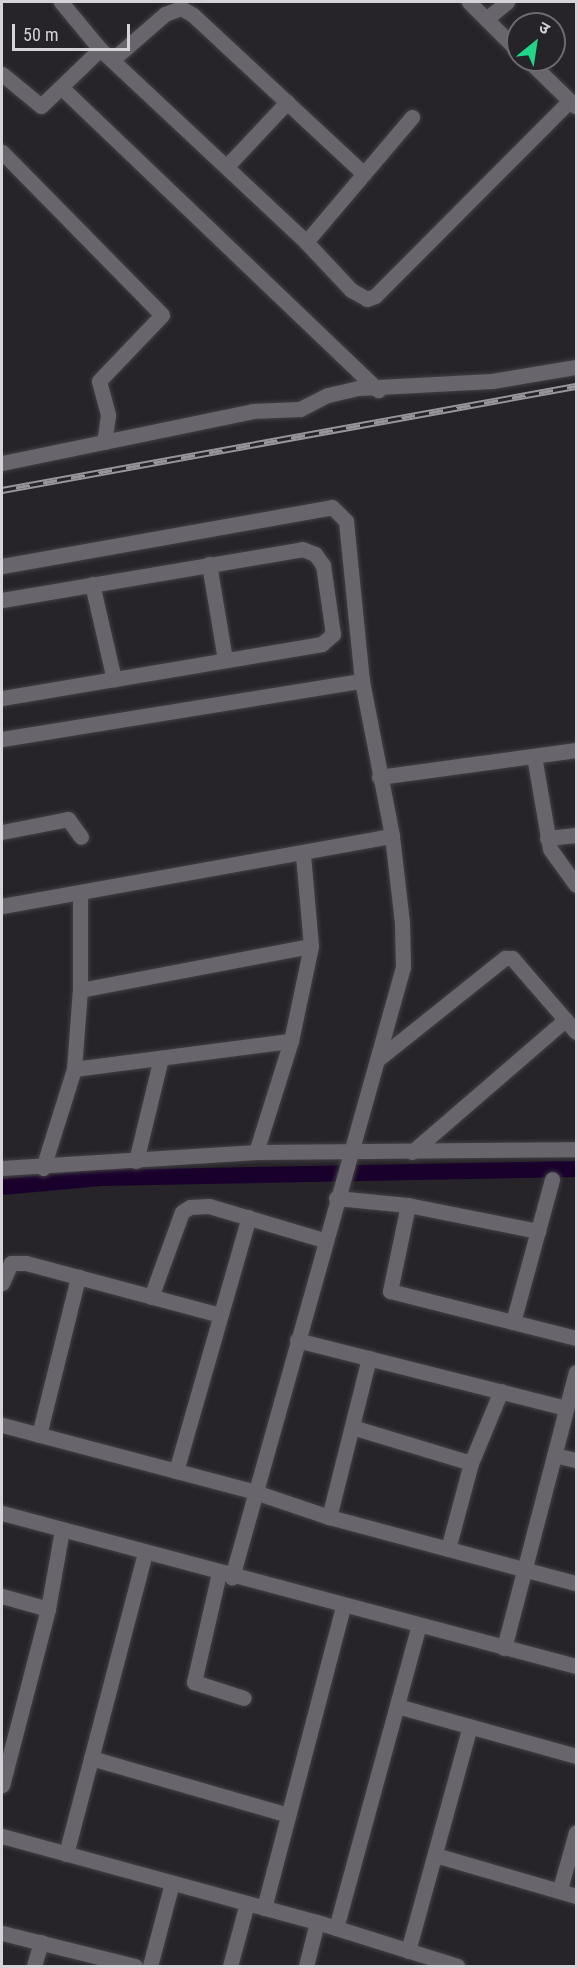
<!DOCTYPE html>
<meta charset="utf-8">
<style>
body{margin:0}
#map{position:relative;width:578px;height:1968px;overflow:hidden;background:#262329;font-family:"Roboto Condensed","Noto Sans Devanagari",sans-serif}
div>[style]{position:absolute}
.canal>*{height:16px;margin:-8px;padding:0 8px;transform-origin:8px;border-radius:8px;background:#19002c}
.roads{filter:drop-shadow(0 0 2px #424044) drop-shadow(0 0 2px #424044)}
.minor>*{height:15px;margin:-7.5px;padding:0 7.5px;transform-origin:7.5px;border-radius:7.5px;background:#69656d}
.rail>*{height:7px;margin-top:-3.5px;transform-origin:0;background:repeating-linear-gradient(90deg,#262329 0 14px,#98959a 0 28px);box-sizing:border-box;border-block:2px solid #98959a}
span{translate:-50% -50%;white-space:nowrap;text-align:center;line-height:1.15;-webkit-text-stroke:6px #262329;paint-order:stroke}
.frame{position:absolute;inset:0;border:3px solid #d5d3d7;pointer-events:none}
.north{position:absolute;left:506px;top:12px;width:60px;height:60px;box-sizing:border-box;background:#262329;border:2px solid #6c696f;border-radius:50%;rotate:30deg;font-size:16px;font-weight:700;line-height:24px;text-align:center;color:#d5d3d7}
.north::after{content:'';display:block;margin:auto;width:21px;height:27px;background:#1fd887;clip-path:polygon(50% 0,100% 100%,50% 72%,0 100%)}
.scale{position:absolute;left:12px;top:24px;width:118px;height:27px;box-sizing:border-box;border:3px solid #d5d3d7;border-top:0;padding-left:8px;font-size:18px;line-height:21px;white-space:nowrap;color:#d5d3d7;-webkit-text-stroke:4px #262329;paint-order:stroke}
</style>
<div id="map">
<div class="canal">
<div style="left:2px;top:1187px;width:99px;rotate:-5.2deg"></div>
<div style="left:101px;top:1178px;width:475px;rotate:-1.1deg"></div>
</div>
<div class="roads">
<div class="minor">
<div style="left:61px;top:2px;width:61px;rotate:50.3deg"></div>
<div style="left:100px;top:49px;width:282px;rotate:43.1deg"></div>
<div style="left:306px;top:242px;width:66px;rotate:46.8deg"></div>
<div style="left:351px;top:290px;width:18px;rotate:29deg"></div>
<div style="left:367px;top:299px;width:9px;rotate:-21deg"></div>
<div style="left:375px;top:296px;width:275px;rotate:-45.1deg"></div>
<div style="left:469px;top:2px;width:69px;rotate:45deg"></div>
<div style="left:486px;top:19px;width:27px;rotate:-39deg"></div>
<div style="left:112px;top:60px;width:70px;rotate:-41deg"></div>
<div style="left:165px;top:14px;width:17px;rotate:-21deg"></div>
<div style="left:181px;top:8px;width:14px;rotate:30deg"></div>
<div style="left:193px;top:15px;width:232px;rotate:42.9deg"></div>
<div style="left:528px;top:60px;width:66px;rotate:44.4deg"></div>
<div style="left:2px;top:74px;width:50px;rotate:39.4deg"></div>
<div style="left:41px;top:106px;width:82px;rotate:-44deg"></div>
<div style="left:63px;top:89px;width:436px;rotate:43.7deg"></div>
<div style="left:2px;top:152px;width:228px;rotate:45.5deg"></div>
<div style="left:162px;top:315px;width:91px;rotate:133.7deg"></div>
<div style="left:99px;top:381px;width:35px;rotate:75deg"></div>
<div style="left:108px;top:415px;width:27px;rotate:98deg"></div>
<div style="left:227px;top:166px;width:88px;rotate:-46.8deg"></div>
<div style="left:306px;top:242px;width:164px;rotate:-49.7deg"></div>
<div style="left:2px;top:463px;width:255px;rotate:-11.7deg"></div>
<div style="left:252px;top:411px;width:48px;rotate:-2.4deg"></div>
<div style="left:300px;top:409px;width:31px;rotate:-27deg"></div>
<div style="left:328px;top:395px;width:32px;rotate:-13deg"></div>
<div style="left:359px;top:388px;width:133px;rotate:-3deg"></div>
<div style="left:492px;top:381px;width:85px;rotate:-9.5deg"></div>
<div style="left:209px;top:564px;width:97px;rotate:80.5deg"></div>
<div style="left:2px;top:566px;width:335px;rotate:-10.1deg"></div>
<div style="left:332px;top:507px;width:20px;rotate:45deg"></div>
<div style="left:346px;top:521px;width:161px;rotate:84.3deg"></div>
<div style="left:362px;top:681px;width:158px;rotate:79deg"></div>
<div style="left:392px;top:836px;width:88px;rotate:83.4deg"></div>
<div style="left:402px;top:923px;width:44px;rotate:88.7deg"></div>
<div style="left:403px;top:967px;width:634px;rotate:105.66deg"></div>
<div style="left:92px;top:584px;width:98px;rotate:77deg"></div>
<div style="left:2px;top:600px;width:304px;rotate:-9.6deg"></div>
<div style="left:302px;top:549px;width:14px;rotate:21deg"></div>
<div style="left:315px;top:554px;width:14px;rotate:54deg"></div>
<div style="left:323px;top:565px;width:70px;rotate:81.8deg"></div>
<div style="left:333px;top:634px;width:15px;rotate:138deg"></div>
<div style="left:322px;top:644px;width:325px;rotate:170.4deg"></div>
<div style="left:2px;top:739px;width:365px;rotate:-9.2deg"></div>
<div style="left:534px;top:756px;width:94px;rotate:80.2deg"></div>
<div style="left:550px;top:849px;width:44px;rotate:54.2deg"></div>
<div style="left:379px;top:777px;width:199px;rotate:-7.8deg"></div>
<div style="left:2px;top:832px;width:67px;rotate:-11.1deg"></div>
<div style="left:68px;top:819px;width:22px;rotate:54deg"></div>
<div style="left:547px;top:838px;width:29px;rotate:-6deg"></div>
<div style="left:2px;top:906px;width:396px;rotate:-10.2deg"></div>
<div style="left:80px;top:990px;width:235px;rotate:-10.8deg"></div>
<div style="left:377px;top:1060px;width:164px;rotate:-38.6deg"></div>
<div style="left:505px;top:958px;width:7px"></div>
<div style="left:512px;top:958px;width:98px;rotate:49.1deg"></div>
<div style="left:74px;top:1069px;width:219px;rotate:-7.4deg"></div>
<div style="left:256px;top:1152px;width:116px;rotate:-72.5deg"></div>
<div style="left:291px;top:1041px;width:97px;rotate:-78.1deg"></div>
<div style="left:311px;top:946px;width:91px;rotate:-95deg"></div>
<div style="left:412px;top:1152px;width:203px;rotate:-40.8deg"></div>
<div style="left:136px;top:1161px;width:106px;rotate:-76.4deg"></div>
<div style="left:2px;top:1168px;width:255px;rotate:-3.6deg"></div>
<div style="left:256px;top:1152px;width:320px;rotate:-0.5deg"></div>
<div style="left:43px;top:1168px;width:104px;rotate:-72.6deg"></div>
<div style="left:74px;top:1069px;width:79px;rotate:-85.7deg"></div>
<div style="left:80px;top:990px;width:95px;rotate:-90deg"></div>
<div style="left:336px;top:1198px;width:72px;rotate:5.6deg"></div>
<div style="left:408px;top:1205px;width:133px;rotate:11.3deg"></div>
<div style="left:408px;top:1205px;width:88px;rotate:101.8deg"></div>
<div style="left:390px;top:1291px;width:192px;rotate:14.2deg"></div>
<div style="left:2px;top:1283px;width:22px;rotate:-66deg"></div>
<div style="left:11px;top:1263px;width:15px"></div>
<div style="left:26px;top:1263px;width:201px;rotate:15deg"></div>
<div style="left:151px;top:1297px;width:90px;rotate:-70deg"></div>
<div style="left:182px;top:1212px;width:9px;rotate:-32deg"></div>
<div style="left:190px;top:1207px;width:19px;rotate:-3deg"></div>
<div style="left:209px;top:1206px;width:120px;rotate:16.5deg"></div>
<div style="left:513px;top:1322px;width:148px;rotate:-74.7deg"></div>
<div style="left:297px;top:1340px;width:277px;rotate:14.2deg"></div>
<div style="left:369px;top:1358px;width:164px;rotate:104.1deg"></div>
<div style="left:329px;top:1517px;width:256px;rotate:15deg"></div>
<div style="left:2px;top:1425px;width:262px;rotate:14.8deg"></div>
<div style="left:255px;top:1492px;width:78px;rotate:18.7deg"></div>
<div style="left:352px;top:1427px;width:124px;rotate:16.8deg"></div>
<div style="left:471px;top:1463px;width:89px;rotate:105deg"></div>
<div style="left:39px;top:1435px;width:163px;rotate:-76.1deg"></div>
<div style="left:554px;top:1455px;width:23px;rotate:13deg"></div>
<div style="left:471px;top:1463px;width:78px;rotate:-67.4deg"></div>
<div style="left:176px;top:1471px;width:264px;rotate:-74deg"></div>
<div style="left:2px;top:1513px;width:594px;rotate:14.93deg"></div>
<div style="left:219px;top:1573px;width:112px;rotate:102.9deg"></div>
<div style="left:194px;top:1682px;width:52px;rotate:17.7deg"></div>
<div style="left:2px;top:1596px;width:48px;rotate:15.8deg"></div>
<div style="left:48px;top:1609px;width:182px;rotate:104.6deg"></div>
<div style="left:48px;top:1609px;width:80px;rotate:-80deg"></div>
<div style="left:504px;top:1648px;width:285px;rotate:-75.4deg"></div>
<div style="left:397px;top:1706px;width:186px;rotate:15.6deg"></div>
<div style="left:91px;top:1758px;width:205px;rotate:16.1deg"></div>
<div style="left:2px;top:1836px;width:327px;rotate:15.3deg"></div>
<div style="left:317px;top:1922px;width:147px;rotate:17.4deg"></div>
<div style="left:66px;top:1854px;width:311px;rotate:-75.3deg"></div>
<div style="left:435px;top:1855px;width:147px;rotate:16.2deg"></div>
<div style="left:560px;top:1889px;width:59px;rotate:-74.3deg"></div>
<div style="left:264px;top:1908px;width:312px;rotate:-75.3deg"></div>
<div style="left:336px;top:1928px;width:314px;rotate:-74.7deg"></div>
<div style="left:2px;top:1933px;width:137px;rotate:13.9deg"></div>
<div style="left:408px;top:1951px;width:233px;rotate:-74.6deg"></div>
<div style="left:34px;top:1966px;width:25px;rotate:-74deg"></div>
<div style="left:150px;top:1966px;width:86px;rotate:-75.2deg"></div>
<div style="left:230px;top:1966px;width:65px;rotate:-74.9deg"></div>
<div style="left:306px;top:1966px;width:45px;rotate:-76deg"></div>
</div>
</div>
<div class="rail">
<div style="left:2px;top:490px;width:583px;rotate:-10.27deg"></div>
</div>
<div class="frame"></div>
<div class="north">उ</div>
<div class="scale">50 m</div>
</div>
